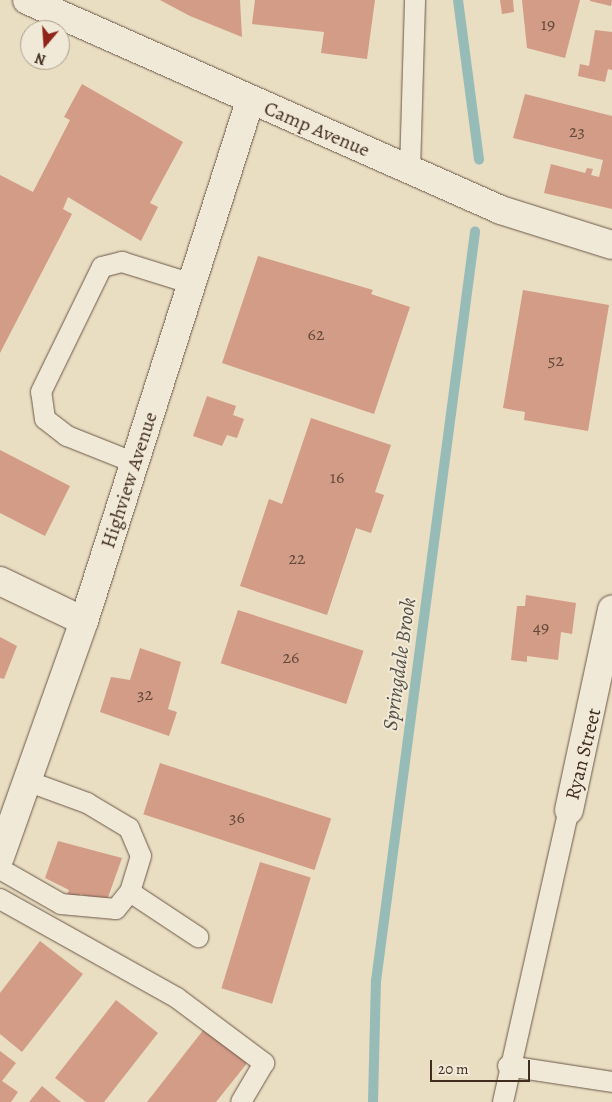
<!DOCTYPE html>
<style>
body{margin:0}
#map{position:relative;width:612px;height:1102px;overflow:hidden;background:#e9ddc2;font-family:Alegreya,serif}
div>[style]{position:absolute}
.stream>*{height:10px;margin:-5px;padding:0 5px;transform-origin:5px;border-radius:5px;background:#97bbb6}
.building>*{inset:0;background:#d29c87;transform-origin:0 0}
.roads{filter:drop-shadow(0 0 1px #6b5948) drop-shadow(0 0 1px #6b5948)}
.service>*{height:20px;margin:-10px;padding:0 10px;transform-origin:10px;border-radius:10px;background:#f1e9d7}
.minor>*{height:28px;margin:-14px;padding:0 14px;transform-origin:14px;border-radius:14px;background:#f1e9d7}
.tertiary>*{height:28px;margin:-14px;padding:0 14px;transform-origin:14px;border-radius:14px;background:#f1e9d7}
span{translate:-50% -50%;white-space:nowrap;text-align:center;line-height:1.15;-webkit-text-stroke:4px #f1e9d7;paint-order:stroke}
.number-label{font-size:18px;color:#65493a}
.number-label span{-webkit-text-stroke-width:0}
.street-label{font-size:20px;color:#412d20}
.water-label{font-size:21px;color:#565046;font-style:italic}
.north{position:absolute;left:20px;top:20px;width:50px;height:50px;box-sizing:border-box;background:#f1e9d7;border:1px solid #ab9e8e;border-radius:50%;rotate:198deg;font-size:14px;font-weight:700;line-height:20px;text-align:center;color:#412d20}
.north::after{content:'';display:block;margin:auto;width:18px;height:22px;background:#8f2418;clip-path:polygon(50% 0,100% 100%,50% 72%,0 100%)}
.scale{position:absolute;left:430px;top:1060px;width:100px;height:22px;box-sizing:border-box;border:2px solid #412d20;border-top:0;padding-left:6px;font-size:15px;line-height:18px;white-space:nowrap;color:#412d20;-webkit-text-stroke:4px #f1e9d7;paint-order:stroke}
</style>
<div id="map">
<div class="stream">
<div style="left:458px;top:0;width:161px;rotate:82.5deg"></div>
<div style="left:373px;top:1102px;width:121px;rotate:-88.6deg"></div>
<div style="left:376px;top:981px;width:756px;rotate:-82.47deg"></div>
</div>
<div class="building">
<div style="clip-path:polygon(160px 0,240px 0,242px 37px,190px 16px)"></div>
<div style="clip-path:polygon(255px 0,375px 0,367px 59px,321px 53px,324px 32px,252px 24px)"></div>
<div style="clip-path:polygon(500px 0,513px 0,514px 12px,502px 14px)"></div>
<div style="clip-path:polygon(522px 0,580px 0,565px 58px,527px 48px)"></div>
<div style="clip-path:polygon(612px 0,611px 6px,590px 1px,590px 0)"></div>
<div style="clip-path:polygon(595px 30px,612px 32px,612px 70px,608px 69px,605px 82px,578px 76px,580px 64px,589px 66px)"></div>
<div style="clip-path:polygon(82px 84px,183px 142px,150px 203px,158px 207px,141px 241px,68px 197px,63px 209px,72px 214px,0 353px,0 175px,33px 192px,70px 120px,64px 117px)"></div>
<div style="clip-path:polygon(525px 94px,612px 116px,612px 209px,544px 193px,551px 164px,585px 173px,587px 168px,593px 169px,591px 175px,599px 177px,603px 160px,513px 138px)"></div>
<div style="clip-path:polygon(258px 256px,373px 290px,371px 294px,410px 307px,374px 414px,222px 363px)"></div>
<div style="clip-path:polygon(523px 290px,609px 305px,588px 431px,524px 420px,525px 412px,503px 408px)"></div>
<div style="clip-path:polygon(207px 396px,236px 406px,233px 415px,244px 419px,237px 438px,227px 435px,222px 446px,193px 436px)"></div>
<div style="clip-path:polygon(311px 418px,391px 445px,375px 492px,384px 495px,371px 533px,356px 528px,327px 615px,240px 586px,269px 499px,282px 504px)"></div>
<div style="clip-path:polygon(0 450px,70px 486px,45px 536px,0 513px)"></div>
<div style="clip-path:polygon(526px 595px,576px 603px,572px 634px,561px 632px,558px 660px,527px 656px,527px 662px,511px 660px,517px 606px,525px 606px)"></div>
<div style="left:238px;top:610px;width:132px;height:56px;rotate:18deg"></div>
<div style="clip-path:polygon(0 637px,17px 646px,4px 679px,0 678px)"></div>
<div style="clip-path:polygon(140px 648px,181px 662px,168px 709px,177px 712px,169px 736px,100px 712px,111px 677px,130px 680px)"></div>
<div style="left:160px;top:763px;width:180px;height:54px;rotate:18deg"></div>
<div style="clip-path:polygon(58px 841px,122px 858px,106px 903px,80px 894px,78px 899px,67px 895px,69px 890px,45px 878px)"></div>
<div style="left:260px;top:862px;width:53px;height:132px;rotate:17deg"></div>
<div style="clip-path:polygon(40px 941px,83px 974px,22px 1052px,0 1034px,0 993px)"></div>
<div style="clip-path:polygon(116px 1000px,158px 1033px,104px 1102px,86px 1102px,55px 1078px)"></div>
<div style="clip-path:polygon(204px 1029px,248px 1062px,216px 1102px,147px 1102px)"></div>
<div style="clip-path:polygon(0 1051px,16px 1063px,2px 1081px,18px 1092px,11px 1102px,0 1102px)"></div>
<div style="clip-path:polygon(42px 1086px,61px 1102px,29px 1102px)"></div>
</div>
<div class="roads">
<div class="service">
<div style="left:410px;top:170px;width:170px;rotate:-88.3deg"></div>
<div style="left:135px;top:463px;width:73px;rotate:-158.3deg"></div>
<div style="left:67px;top:436px;width:28px;rotate:-142deg"></div>
<div style="left:45px;top:419px;width:27px;rotate:-98deg"></div>
<div style="left:41px;top:392px;width:139px;rotate:-64deg"></div>
<div style="left:102px;top:267px;width:21px;rotate:-14deg"></div>
<div style="left:122px;top:262px;width:73px;rotate:17.4deg"></div>
<div style="left:27px;top:781px;width:64px;rotate:20.1deg"></div>
<div style="left:87px;top:803px;width:49px;rotate:30.8deg"></div>
<div style="left:129px;top:828px;width:30px;rotate:67deg"></div>
<div style="left:141px;top:856px;width:38px;rotate:107deg"></div>
<div style="left:0;top:869px;width:70px;rotate:29.8deg"></div>
<div style="left:61px;top:904px;width:55px;rotate:5.2deg"></div>
<div style="left:116px;top:909px;width:22px;rotate:-51deg"></div>
<div style="left:130px;top:892px;width:82px;rotate:33.5deg"></div>
<div style="left:0;top:899px;width:203px;rotate:29.2deg"></div>
<div style="left:177px;top:998px;width:109px;rotate:36.8deg"></div>
<div style="left:264px;top:1063px;width:45px;rotate:120.5deg"></div>
<div style="left:508px;top:1066px;width:105px;rotate:8.7deg"></div>
<div style="left:503px;top:1102px;width:299px;rotate:-77.3deg"></div>
</div>
<div class="minor">
<div style="left:0;top:581px;width:93px;rotate:25.5deg"></div>
<div style="left:569px;top:810px;width:205px;rotate:-77.9deg"></div>
<div style="left:0;top:857px;width:251px;rotate:-70.4deg"></div>
<div style="left:84px;top:621px;width:546px;rotate:-72.3deg"></div>
</div>
<div class="tertiary">
<div style="left:27px;top:0;width:518px;rotate:23.9deg"></div>
<div style="left:501px;top:210px;width:116px;rotate:17.5deg"></div>
</div>
</div>
<div class="number-label">
<span style="left:548px;top:24px">19</span>
<span style="left:577px;top:131px">23</span>
<span style="left:316px;top:334px">62</span>
<span style="left:556px;top:360px">52</span>
<span style="left:337px;top:477px">16</span>
<span style="left:297px;top:558px">22</span>
<span style="left:541px;top:627px">49</span>
<span style="left:291px;top:657px">26</span>
<span style="left:145px;top:694px">32</span>
<span style="left:237px;top:817px">36</span>
</div>
<div class="street-label">
<span style="left:317px;top:129px;rotate:23deg">Camp Avenue</span>
<span style="left:129px;top:480px;rotate:-72deg">Highview Avenue</span>
<span style="left:583px;top:754px;rotate:-76deg">Ryan Street</span>
</div>
<div class="water-label">
<span style="left:399px;top:664px;rotate:-82deg">Springdale Brook</span>
</div>
<div class="north">N</div>
<div class="scale">20 m</div>
</div>
